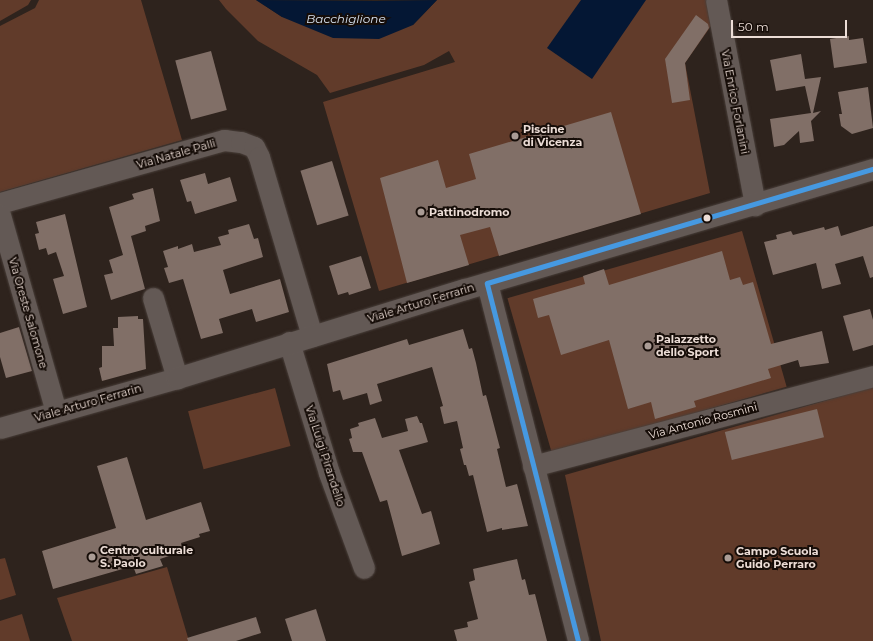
<!DOCTYPE html>
<style>
body{margin:0}
#map{position:relative;width:873px;height:641px;overflow:hidden;background:#2e231d;font-family:Montserrat,sans-serif}
div>[style]{position:absolute}
.green>*{inset:0;background:#613b2a;transform-origin:0 0}
.water>*{inset:0;background:#041734}
.building>*{inset:0;background:#816f67;transform-origin:0 0}
.roads{filter:drop-shadow(0 0 1px #493f3a) drop-shadow(0 0 1px #493f3a)}
.minor>*{height:21px;margin:-10.5px;padding:0 10.5px;transform-origin:10.5px;border-radius:10.5px;background:#635955}
.bus-1>*{height:5px;margin:-2.5px;padding:0 2.5px;transform-origin:2.5px;border-radius:2.5px;background:#4699e1}
.dots>*{width:11px;height:11px;translate:-50% -50%;box-sizing:border-box;border:2px solid #160d08;border-radius:50%}
span{translate:-50% -50%;white-space:nowrap;text-align:center;line-height:1.15;-webkit-text-stroke:4px #160d08;paint-order:stroke}
.street-label{font-size:11px;color:#ecddd6}
.poi-label{font-size:11px;color:#ecddd6;font-weight:700}
.left{translate:0 -50%;text-align:left}
.water-label{font-size:12px;color:#d6e2f1;font-style:italic}
.scale{position:absolute;left:731px;top:20px;width:116px;height:18px;box-sizing:border-box;border:2px solid #ecddd6;border-top:0;padding-left:5px;font-size:12px;line-height:14px;white-space:nowrap;color:#ecddd6;-webkit-text-stroke:3px #160d08;paint-order:stroke}
</style>
<div id="map">
<div class="green">
<div style="clip-path:polygon(0 0,31px 0,28px 5px,0 21px)"></div>
<div style="clip-path:polygon(39px 0,141px 0,182px 140px,0 192px,0 26px,35px 8px)"></div>
<div style="clip-path:polygon(219px 0,256px 0,282px 17px,413px 25px,437px 0,711px 0,711px 26px,685px 63px,710px 193px,379px 291px,323px 102px,455px 62px,449px 51px,424px 65px,330px 93px,317px 75px,258px 41px,226px 9px)"></div>
<div style="left:742px;top:231px;width:162px;height:244px;rotate:74deg"></div>
<div style="clip-path:polygon(873px 387px,873px 641px,601px 641px,565px 475px)"></div>
<div style="left:275px;top:388px;width:60px;height:90px;rotate:75deg"></div>
<div style="clip-path:polygon(5px 558px,16px 595px,0 600px,0 559px)"></div>
<div style="clip-path:polygon(167px 567px,189px 641px,72px 641px,57px 598px)"></div>
<div style="clip-path:polygon(22px 614px,30px 641px,0 641px,0 621px)"></div>
</div>
<div class="water">
<div style="clip-path:polygon(256px 0,376px 1px,437px 0,413px 25px,379px 39px,333px 38px,282px 17px)"></div>
<div style="clip-path:polygon(581px 0,646px 0,592px 79px,547px 48px)"></div>
</div>
<div class="building">
<div style="clip-path:polygon(696px 15px,708px 24px,709px 28px,685px 63px,690px 100px,672px 103px,665px 59px)"></div>
<div style="clip-path:polygon(849px 36px,849px 40px,863px 38px,867px 63px,834px 68px,830px 39px)"></div>
<div style="left:211px;top:51px;width:61px;height:37px;rotate:75deg"></div>
<div style="clip-path:polygon(801px 54px,805px 79px,821px 77px,813px 113px,821px 111px,811px 121px,814px 141px,800px 143px,799px 131px,784px 145px,774px 147px,770px 119px,811px 113px,805px 86px,776px 91px,770px 60px)"></div>
<div style="clip-path:polygon(868px 87px,873px 128px,852px 134px,841px 126px,839px 114px,842px 114px,838px 92px)"></div>
<div style="clip-path:polygon(611px 112px,641px 214px,499px 256px,490px 227px,460px 235px,469px 265px,407px 283px,380px 178px,438px 160px,446px 188px,476px 179px,469px 154px)"></div>
<div style="left:332px;top:161px;width:57px;height:33px;rotate:73deg"></div>
<div style="clip-path:polygon(205px 173px,208px 184px,230px 177px,237px 201px,195px 214px,191px 201px,187px 202px,180px 180px)"></div>
<div style="clip-path:polygon(153px 188px,160px 221px,145px 226px,146px 231px,131px 236px,145px 289px,111px 300px,104px 275px,113px 273px,109px 260px,123px 255px,109px 207px,134px 199px,132px 194px)"></div>
<div style="clip-path:polygon(65px 214px,87px 307px,63px 314px,53px 279px,64px 276px,56px 252px,48px 255px,46px 248px,39px 250px,35px 234px,39px 233px,36px 222px)"></div>
<div style="clip-path:polygon(249px 224px,254px 239px,258px 238px,263px 257px,223px 270px,230px 294px,280px 279px,289px 312px,256px 322px,252px 309px,219px 319px,223px 333px,201px 339px,183px 279px,169px 283px,164px 268px,168px 267px,163px 251px,178px 246px,178px 249px,192px 244px,194px 252px,221px 245px,218px 237px,229px 234px,228px 230px)"></div>
<div style="clip-path:polygon(838px 226px,841px 236px,873px 226px,873px 277px,870px 278px,863px 256px,835px 264px,841px 284px,822px 289px,816px 263px,773px 275px,764px 242px,777px 239px,776px 235px,791px 231px,793px 235px,824px 227px,825px 230px)"></div>
<div style="clip-path:polygon(722px 251px,730px 280px,740px 277px,743px 285px,753px 282px,771px 344px,822px 331px,829px 363px,800px 367px,798px 360px,768px 369px,771px 378px,694px 401px,696px 407px,655px 419px,651px 402px,628px 409px,609px 340px,561px 355px,549px 315px,538px 318px,533px 299px,585px 284px,583px 276px,604px 269px,609px 285px)"></div>
<div style="clip-path:polygon(361px 256px,371px 288px,349px 295px,348px 292px,338px 295px,329px 266px)"></div>
<div style="clip-path:polygon(870px 309px,873px 320px,873px 345px,853px 351px,843px 316px)"></div>
<div style="clip-path:polygon(138px 316px,138px 319px,143px 319px,146px 369px,102px 381px,99px 368px,102px 367px,102px 346px,114px 346px,113px 328px,118px 328px,118px 317px)"></div>
<div style="clip-path:polygon(19px 327px,32px 371px,6px 378px,0 357px,0 333px)"></div>
<div style="clip-path:polygon(463px 329px,469px 349px,472px 348px,476px 363px,483px 396px,486px 395px,500px 448px,497px 449px,506px 487px,517px 484px,528px 526px,502px 530px,502px 528px,487px 532px,473px 475px,469px 476px,466px 465px,464px 465px,460px 449px,463px 448px,457px 421px,444px 424px,440px 407px,443px 406px,432px 367px,377px 384px,382px 401px,370px 405px,367px 393px,343px 400px,340px 390px,333px 392px,327px 364px,407px 339px,409px 345px)"></div>
<div style="left:817px;top:409px;width:29px;height:95px;rotate:76deg"></div>
<div style="clip-path:polygon(417px 416px,420px 423px,422px 423px,428px 442px,399px 450px,422px 514px,431px 511px,440px 544px,402px 556px,387px 500px,380px 502px,362px 452px,353px 452px,349px 439px,352px 438px,350px 429px,359px 426px,358px 423px,375px 418px,382px 438px,408px 431px,405px 419px)"></div>
<div style="clip-path:polygon(127px 457px,146px 520px,201px 502px,210px 531px,199px 534px,200px 537px,181px 543px,184px 551px,160px 559px,163px 566px,136px 574px,133px 566px,53px 589px,42px 551px,116px 528px,97px 466px)"></div>
<div style="clip-path:polygon(517px 559px,522px 580px,525px 579px,529px 595px,535px 594px,547px 641px,457px 641px,454px 630px,468px 627px,467px 622px,478px 619px,469px 582px,475px 580px,473px 569px)"></div>
<div style="clip-path:polygon(316px 609px,326px 641px,292px 641px,285px 619px)"></div>
<div style="clip-path:polygon(256px 617px,261px 633px,236px 641px,188px 641px,187px 638px)"></div>
</div>
<div class="roads">
<div class="minor">
<div style="left:716px;top:0;width:209px;rotate:79.2deg"></div>
<div style="left:0;top:203px;width:233px;rotate:-15.7deg"></div>
<div style="left:224px;top:140px;width:17px;rotate:7deg"></div>
<div style="left:241px;top:142px;width:14px;rotate:21deg"></div>
<div style="left:254px;top:147px;width:11px;rotate:63deg"></div>
<div style="left:259px;top:157px;width:187px;rotate:73.5deg"></div>
<div style="left:0;top:215px;width:204px;rotate:74.1deg"></div>
<div style="left:487px;top:283px;width:369px;rotate:75.7deg"></div>
<div style="left:153px;top:298px;width:84px;rotate:73.3deg"></div>
<div style="left:289px;top:342px;width:137px;rotate:73deg"></div>
<div style="left:329px;top:473px;width:101px;rotate:69.8deg"></div>
<div style="left:0;top:428px;width:184px;rotate:-15.8deg"></div>
<div style="left:177px;top:378px;width:301px;rotate:-17.2deg"></div>
<div style="left:465px;top:289px;width:425px;rotate:-16.4deg"></div>
<div style="left:533px;top:466px;width:352px;rotate:-14.8deg"></div>
</div>
</div>
<div class="bus-1">
<div style="left:578px;top:641px;width:369px;rotate:-104.3deg"></div>
<div style="left:487px;top:283px;width:402px;rotate:-16.5deg"></div>
</div>
<div class="dots">
<div style="left:515px;top:136px;background:#aa9c95"></div>
<div style="left:421px;top:212px;background:#aa9c95"></div>
<div style="left:707px;top:218px;background:#ecddd6"></div>
<div style="left:648px;top:346px;background:#aa9c95"></div>
<div style="left:92px;top:557px;background:#aa9c95"></div>
<div style="left:728px;top:558px;background:#aa9c95"></div>
</div>
<div class="street-label">
<span style="left:735px;top:102px;rotate:79deg">Via Enrico Forlanini</span>
<span style="left:176px;top:154px;rotate:-16deg">Via Natale Palli</span>
<span style="left:421px;top:303px;rotate:-17deg">Viale Arturo Ferrarin</span>
<span style="left:28px;top:313px;rotate:74deg">Via Oreste Salomone</span>
<span style="left:88px;top:403px;rotate:-16deg">Viale Arturo Ferrarin</span>
<span style="left:703px;top:421px;rotate:-15deg">Via Antonio Rosmini</span>
<span style="left:325px;top:456px;rotate:72deg">Via Luigi Pirandello</span>
</div>
<div class="poi-label">
<span class="left" style="left:523px;top:136px">Piscine<br>di Vicenza</span>
<span class="left" style="left:429px;top:212px">Pattinodromo</span>
<span class="left" style="left:656px;top:346px">Palazzetto<br>dello Sport</span>
<span class="left" style="left:100px;top:557px">Centro culturale<br>S. Paolo</span>
<span class="left" style="left:736px;top:558px">Campo Scuola<br>Guido Perraro</span>
</div>
<div class="water-label">
<span style="left:346px;top:19px">Bacchiglione</span>
</div>
<div class="scale">50 m</div>
</div>
